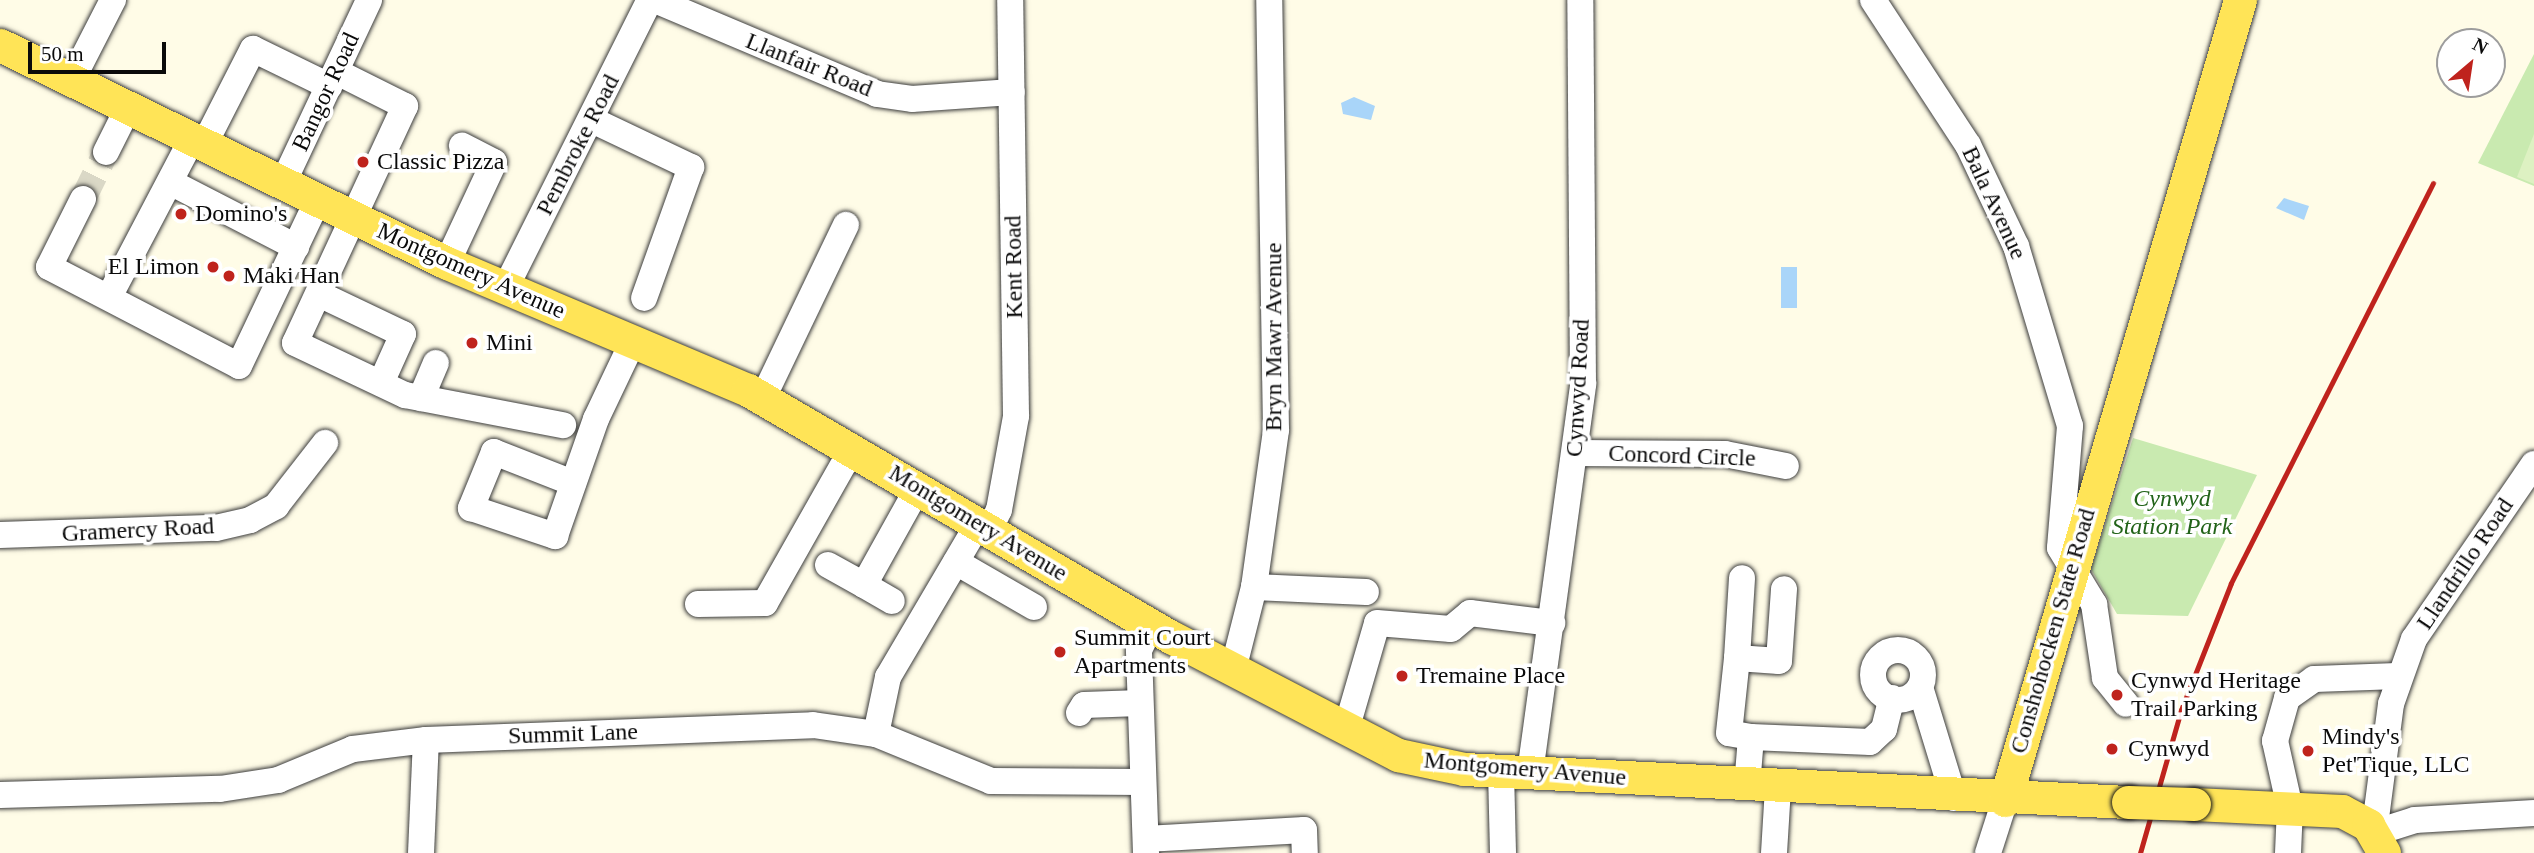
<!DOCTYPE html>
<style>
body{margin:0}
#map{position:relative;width:2534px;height:853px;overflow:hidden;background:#fffce7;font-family:"Times New Roman",serif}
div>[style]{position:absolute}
.green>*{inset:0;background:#c9eab0}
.pitch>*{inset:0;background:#ddf1c2}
.water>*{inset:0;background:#a9d5f9;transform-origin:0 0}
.minor-tunnel>*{height:26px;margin-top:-13px;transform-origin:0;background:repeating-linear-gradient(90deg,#dad8c6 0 26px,transparent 0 39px)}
.roads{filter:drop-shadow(0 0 2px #3d3d3d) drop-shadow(0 0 2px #3d3d3d)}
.minor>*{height:26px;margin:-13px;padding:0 13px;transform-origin:13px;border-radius:13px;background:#fff}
.minor>.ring{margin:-13px;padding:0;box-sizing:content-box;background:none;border:26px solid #fff;border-radius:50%}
.major>*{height:33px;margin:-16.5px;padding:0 16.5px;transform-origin:16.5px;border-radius:16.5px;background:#ffe457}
.rail>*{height:5px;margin:-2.5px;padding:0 2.5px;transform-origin:2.5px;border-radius:2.5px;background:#bf231d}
.bridges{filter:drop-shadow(0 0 2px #1b1b1b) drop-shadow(0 0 2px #1b1b1b)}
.major-bridge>*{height:33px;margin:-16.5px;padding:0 16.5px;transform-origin:16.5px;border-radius:16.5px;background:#ffe457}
.dots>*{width:19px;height:19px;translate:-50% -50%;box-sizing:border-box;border:4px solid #fff;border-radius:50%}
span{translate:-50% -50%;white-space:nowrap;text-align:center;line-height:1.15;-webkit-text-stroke:7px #fff;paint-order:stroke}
.street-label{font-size:24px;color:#0a0a0a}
.poi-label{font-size:24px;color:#0a0a0a}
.left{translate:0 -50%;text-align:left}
.right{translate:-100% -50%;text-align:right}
.park-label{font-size:24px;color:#226319;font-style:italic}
.north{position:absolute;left:2436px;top:28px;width:70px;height:70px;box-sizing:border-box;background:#fff;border:2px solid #9d9d9d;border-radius:50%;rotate:29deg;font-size:19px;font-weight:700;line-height:28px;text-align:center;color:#0a0a0a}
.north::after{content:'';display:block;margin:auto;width:24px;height:32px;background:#bf231d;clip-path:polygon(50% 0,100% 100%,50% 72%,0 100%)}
.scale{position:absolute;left:28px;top:42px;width:138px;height:32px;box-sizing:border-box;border:4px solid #0a0a0a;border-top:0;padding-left:9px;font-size:21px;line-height:24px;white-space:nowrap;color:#0a0a0a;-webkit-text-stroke:5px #fff;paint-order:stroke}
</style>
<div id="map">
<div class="green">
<div style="clip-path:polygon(2534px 54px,2534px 186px,2478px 163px)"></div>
<div style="clip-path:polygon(2133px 438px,2257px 475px,2188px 616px,2117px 614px,2091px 569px)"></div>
</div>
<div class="pitch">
<div style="clip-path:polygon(2534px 134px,2534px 184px,2517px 177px)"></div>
</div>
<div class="water">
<div style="clip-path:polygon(1354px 97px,1375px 106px,1371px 120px,1343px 114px,1341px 103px)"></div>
<div style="clip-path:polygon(2284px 198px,2309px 206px,2304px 220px,2276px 208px)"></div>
<div style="left:1781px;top:267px;width:16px;height:41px"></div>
</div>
<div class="minor-tunnel">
<div style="left:83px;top:199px;width:52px;rotate:-63.9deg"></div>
</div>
<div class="roads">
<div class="minor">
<div style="left:655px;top:0;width:241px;rotate:22.9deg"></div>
<div style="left:877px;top:94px;width:35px;rotate:8deg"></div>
<div style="left:912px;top:99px;width:100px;rotate:-4deg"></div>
<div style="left:1873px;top:0;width:173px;rotate:56.8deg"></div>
<div style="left:1968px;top:145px;width:112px;rotate:64.6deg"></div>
<div style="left:2016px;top:246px;width:188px;rotate:73.3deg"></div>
<div style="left:2070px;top:426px;width:122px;rotate:94.7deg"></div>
<div style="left:2060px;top:548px;width:66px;rotate:58.7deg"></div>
<div style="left:2094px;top:604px;width:75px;rotate:81.5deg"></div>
<div style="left:2105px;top:678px;width:33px;rotate:51deg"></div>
<div style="left:347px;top:77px;width:65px;rotate:26.6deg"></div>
<div style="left:405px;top:106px;width:261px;rotate:114.9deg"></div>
<div style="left:295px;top:343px;width:122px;rotate:25.3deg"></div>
<div style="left:405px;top:395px;width:161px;rotate:10.8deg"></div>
<div style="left:72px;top:80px;width:90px;rotate:-62.9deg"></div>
<div style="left:592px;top:120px;width:110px;rotate:25.4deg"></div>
<div style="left:691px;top:167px;width:139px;rotate:109.7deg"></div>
<div style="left:204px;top:145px;width:108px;rotate:-63deg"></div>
<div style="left:253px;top:49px;width:85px;rotate:26deg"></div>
<div style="left:106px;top:152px;width:49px;rotate:-63.4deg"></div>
<div style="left:170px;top:182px;width:142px;rotate:27.3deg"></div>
<div style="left:283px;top:183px;width:202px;rotate:-64.8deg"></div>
<div style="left:83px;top:199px;width:76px;rotate:116.6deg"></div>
<div style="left:49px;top:267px;width:214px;rotate:27.5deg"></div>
<div style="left:239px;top:366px;width:184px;rotate:-64.6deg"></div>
<div style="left:447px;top:263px;width:111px;rotate:-65deg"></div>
<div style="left:494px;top:162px;width:36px;rotate:-153deg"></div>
<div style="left:505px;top:289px;width:323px;rotate:-63.4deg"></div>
<div style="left:319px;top:294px;width:93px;rotate:25.5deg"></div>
<div style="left:403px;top:334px;width:54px;rotate:114.2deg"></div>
<div style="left:109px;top:297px;width:178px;rotate:-62.3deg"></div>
<div style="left:421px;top:398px;width:38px;rotate:-67deg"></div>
<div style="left:763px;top:398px;width:192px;rotate:-64.4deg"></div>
<div style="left:1576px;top:453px;width:149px;rotate:0.4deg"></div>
<div style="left:1725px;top:454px;width:62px;rotate:11.1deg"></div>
<div style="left:573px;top:483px;width:85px;rotate:-158.6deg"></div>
<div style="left:494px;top:452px;width:61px;rotate:112.3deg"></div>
<div style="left:471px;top:508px;width:89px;rotate:18.4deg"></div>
<div style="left:555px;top:536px;width:124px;rotate:-70.7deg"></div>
<div style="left:596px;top:419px;width:86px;rotate:-64.6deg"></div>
<div style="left:989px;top:531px;width:23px;rotate:-65deg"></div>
<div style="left:999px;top:510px;width:96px;rotate:-79.7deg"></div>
<div style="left:1016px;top:416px;width:416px;rotate:-90.8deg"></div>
<div style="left:0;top:535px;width:216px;rotate:-1.9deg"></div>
<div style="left:216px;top:528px;width:35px;rotate:-13deg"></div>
<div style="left:250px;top:520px;width:30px;rotate:-28deg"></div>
<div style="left:276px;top:506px;width:80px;rotate:-52.1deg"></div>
<div style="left:956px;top:562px;width:90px;rotate:30deg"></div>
<div style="left:828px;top:565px;width:41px;rotate:29.1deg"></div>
<div style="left:864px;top:585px;width:111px;rotate:-60.9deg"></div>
<div style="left:864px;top:585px;width:32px;rotate:30deg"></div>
<div style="left:1254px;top:587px;width:112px;rotate:2.6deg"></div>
<div style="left:698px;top:604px;width:67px;rotate:-0.9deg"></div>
<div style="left:765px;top:603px;width:177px;rotate:-60.5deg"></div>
<div class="ring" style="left:1873px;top:650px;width:24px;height:24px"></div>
<div style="left:1737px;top:658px;width:80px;rotate:-86.4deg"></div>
<div style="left:1233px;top:670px;width:86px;rotate:-75.8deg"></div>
<div style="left:1254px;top:587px;width:159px;rotate:-82deg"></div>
<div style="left:1276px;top:430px;width:430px;rotate:-90.9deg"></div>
<div style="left:1920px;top:687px;width:116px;rotate:73deg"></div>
<div style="left:1079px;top:713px;width:9px;rotate:-58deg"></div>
<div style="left:1084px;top:705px;width:56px;rotate:-2deg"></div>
<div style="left:1346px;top:730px;width:111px;rotate:-73.8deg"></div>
<div style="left:1377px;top:623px;width:74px;rotate:4.6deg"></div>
<div style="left:1451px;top:629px;width:25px;rotate:-40deg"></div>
<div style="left:1470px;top:613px;width:83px;rotate:7deg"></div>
<div style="left:876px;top:734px;width:58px;rotate:-78.1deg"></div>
<div style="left:888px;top:677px;width:178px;rotate:-59.5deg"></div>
<div style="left:1751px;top:737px;width:22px;rotate:-170deg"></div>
<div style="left:1729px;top:733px;width:75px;rotate:-83.9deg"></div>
<div style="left:1737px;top:658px;width:42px;rotate:4.1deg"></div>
<div style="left:1779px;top:661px;width:72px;rotate:-86deg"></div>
<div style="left:1501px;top:771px;width:82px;rotate:88.6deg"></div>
<div style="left:1530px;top:773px;width:393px;rotate:-82.2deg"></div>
<div style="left:1583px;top:384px;width:384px;rotate:-90.4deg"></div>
<div style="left:1747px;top:786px;width:49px;rotate:-85.3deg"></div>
<div style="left:1751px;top:737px;width:119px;rotate:2.4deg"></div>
<div style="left:1870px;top:742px;width:19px;rotate:-43deg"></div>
<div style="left:1884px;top:729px;width:32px;rotate:-76deg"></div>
<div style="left:0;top:795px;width:220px;rotate:-1.6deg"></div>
<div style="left:220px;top:789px;width:59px;rotate:-8.8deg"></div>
<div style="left:278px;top:780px;width:81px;rotate:-22.5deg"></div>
<div style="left:353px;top:749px;width:74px;rotate:-7deg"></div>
<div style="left:426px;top:740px;width:387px;rotate:-2.2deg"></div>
<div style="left:813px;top:725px;width:64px;rotate:8.1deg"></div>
<div style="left:876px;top:734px;width:124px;rotate:22.2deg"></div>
<div style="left:991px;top:781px;width:152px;rotate:0.4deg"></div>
<div style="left:2374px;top:833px;width:130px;rotate:-82.5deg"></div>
<div style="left:2391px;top:704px;width:69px;rotate:-70.5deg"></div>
<div style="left:2414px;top:639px;width:212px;rotate:-55.6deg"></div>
<div style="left:2374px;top:833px;width:43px;rotate:-17.6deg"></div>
<div style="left:2415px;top:820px;width:119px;rotate:-3.4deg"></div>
<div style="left:1146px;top:839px;width:158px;rotate:-3.3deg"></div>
<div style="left:1304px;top:830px;width:23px;rotate:88deg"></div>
<div style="left:421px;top:853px;width:113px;rotate:-87.5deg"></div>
<div style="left:1146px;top:853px;width:203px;rotate:-92deg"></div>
<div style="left:1139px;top:650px;width:28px;rotate:-64deg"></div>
<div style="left:1774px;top:853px;width:66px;rotate:-86.5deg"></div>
<div style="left:1988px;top:853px;width:56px;rotate:-72.2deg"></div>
<div style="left:2288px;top:853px;width:45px;rotate:-87.5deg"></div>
<div style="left:2290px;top:808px;width:69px;rotate:-102.6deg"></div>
<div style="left:2275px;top:741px;width:45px;rotate:-74.4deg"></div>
<div style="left:2287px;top:698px;width:33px;rotate:-35deg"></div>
<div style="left:2314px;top:679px;width:84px;rotate:-2deg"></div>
</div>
<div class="major">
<div style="left:0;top:45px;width:497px;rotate:26deg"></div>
<div style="left:447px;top:263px;width:327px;rotate:22.9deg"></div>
<div style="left:748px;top:390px;width:490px;rotate:30.3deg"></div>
<div style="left:1171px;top:637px;width:256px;rotate:27.5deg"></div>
<div style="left:1398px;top:755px;width:67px;rotate:12deg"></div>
<div style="left:1464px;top:769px;width:665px;rotate:2.85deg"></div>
<div style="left:2005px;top:800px;width:834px;rotate:-73.63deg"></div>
<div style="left:2194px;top:804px;width:148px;rotate:2.7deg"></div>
<div style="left:2342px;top:811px;width:30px;rotate:28deg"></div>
<div style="left:2368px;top:825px;width:32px;rotate:60deg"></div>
</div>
</div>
<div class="rail">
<div style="left:2140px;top:853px;width:149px;rotate:-74deg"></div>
<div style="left:2181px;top:710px;width:136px;rotate:-68.5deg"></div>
<div style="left:2231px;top:583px;width:448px;rotate:-63.2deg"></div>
</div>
<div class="bridges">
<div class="major-bridge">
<div style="left:2128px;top:802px;width:66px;rotate:1.7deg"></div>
</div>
</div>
<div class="dots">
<div style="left:363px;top:162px;background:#bf231d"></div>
<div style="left:181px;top:214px;background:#bf231d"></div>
<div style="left:213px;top:267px;background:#bf231d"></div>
<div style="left:229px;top:276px;background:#bf231d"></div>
<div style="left:472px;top:343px;background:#bf231d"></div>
<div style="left:1060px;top:652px;background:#bf231d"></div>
<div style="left:1402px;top:676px;background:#bf231d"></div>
<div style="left:2117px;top:695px;background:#bf231d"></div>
<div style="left:2112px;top:749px;background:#bf231d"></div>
<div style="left:2308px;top:751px;background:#bf231d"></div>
</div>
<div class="street-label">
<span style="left:809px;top:65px;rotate:22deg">Llanfair Road</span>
<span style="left:326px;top:92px;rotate:-65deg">Bangor Road</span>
<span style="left:578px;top:145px;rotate:-63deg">Pembroke Road</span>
<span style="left:1994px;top:203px;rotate:65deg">Bala Avenue</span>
<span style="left:1014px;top:267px;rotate:-91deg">Kent Road</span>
<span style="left:471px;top:271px;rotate:24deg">Montgomery Avenue</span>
<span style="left:1274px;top:337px;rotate:-90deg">Bryn Mawr Avenue</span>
<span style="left:1578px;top:388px;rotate:-87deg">Cynwyd Road</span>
<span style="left:1682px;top:456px;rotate:2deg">Concord Circle</span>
<span style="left:978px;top:523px;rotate:31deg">Montgomery Avenue</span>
<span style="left:138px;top:530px;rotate:-3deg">Gramercy Road</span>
<span style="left:2465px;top:564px;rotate:-56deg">Llandrillo Road</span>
<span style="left:2053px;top:631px;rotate:-74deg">Conshohocken State Road</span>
<span style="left:573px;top:734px;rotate:-2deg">Summit Lane</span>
<span style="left:1525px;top:769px;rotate:5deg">Montgomery Avenue</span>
</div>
<div class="poi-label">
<span class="left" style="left:377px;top:162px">Classic Pizza</span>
<span class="left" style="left:195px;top:214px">Domino's</span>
<span class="right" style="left:199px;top:267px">El Limon</span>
<span class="left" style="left:243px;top:276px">Maki Han</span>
<span class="left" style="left:486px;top:343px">Mini</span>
<span class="left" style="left:1074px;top:652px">Summit Court<br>Apartments</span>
<span class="left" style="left:1416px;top:676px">Tremaine Place</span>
<span class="left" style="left:2131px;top:695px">Cynwyd Heritage<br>Trail Parking</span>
<span class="left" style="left:2322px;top:751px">Mindy's<br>Pet'Tique, LLC</span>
<span class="left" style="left:2128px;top:749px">Cynwyd</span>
</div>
<div class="park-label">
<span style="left:2172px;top:513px">Cynwyd<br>Station Park</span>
</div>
<div class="north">N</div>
<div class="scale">50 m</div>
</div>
